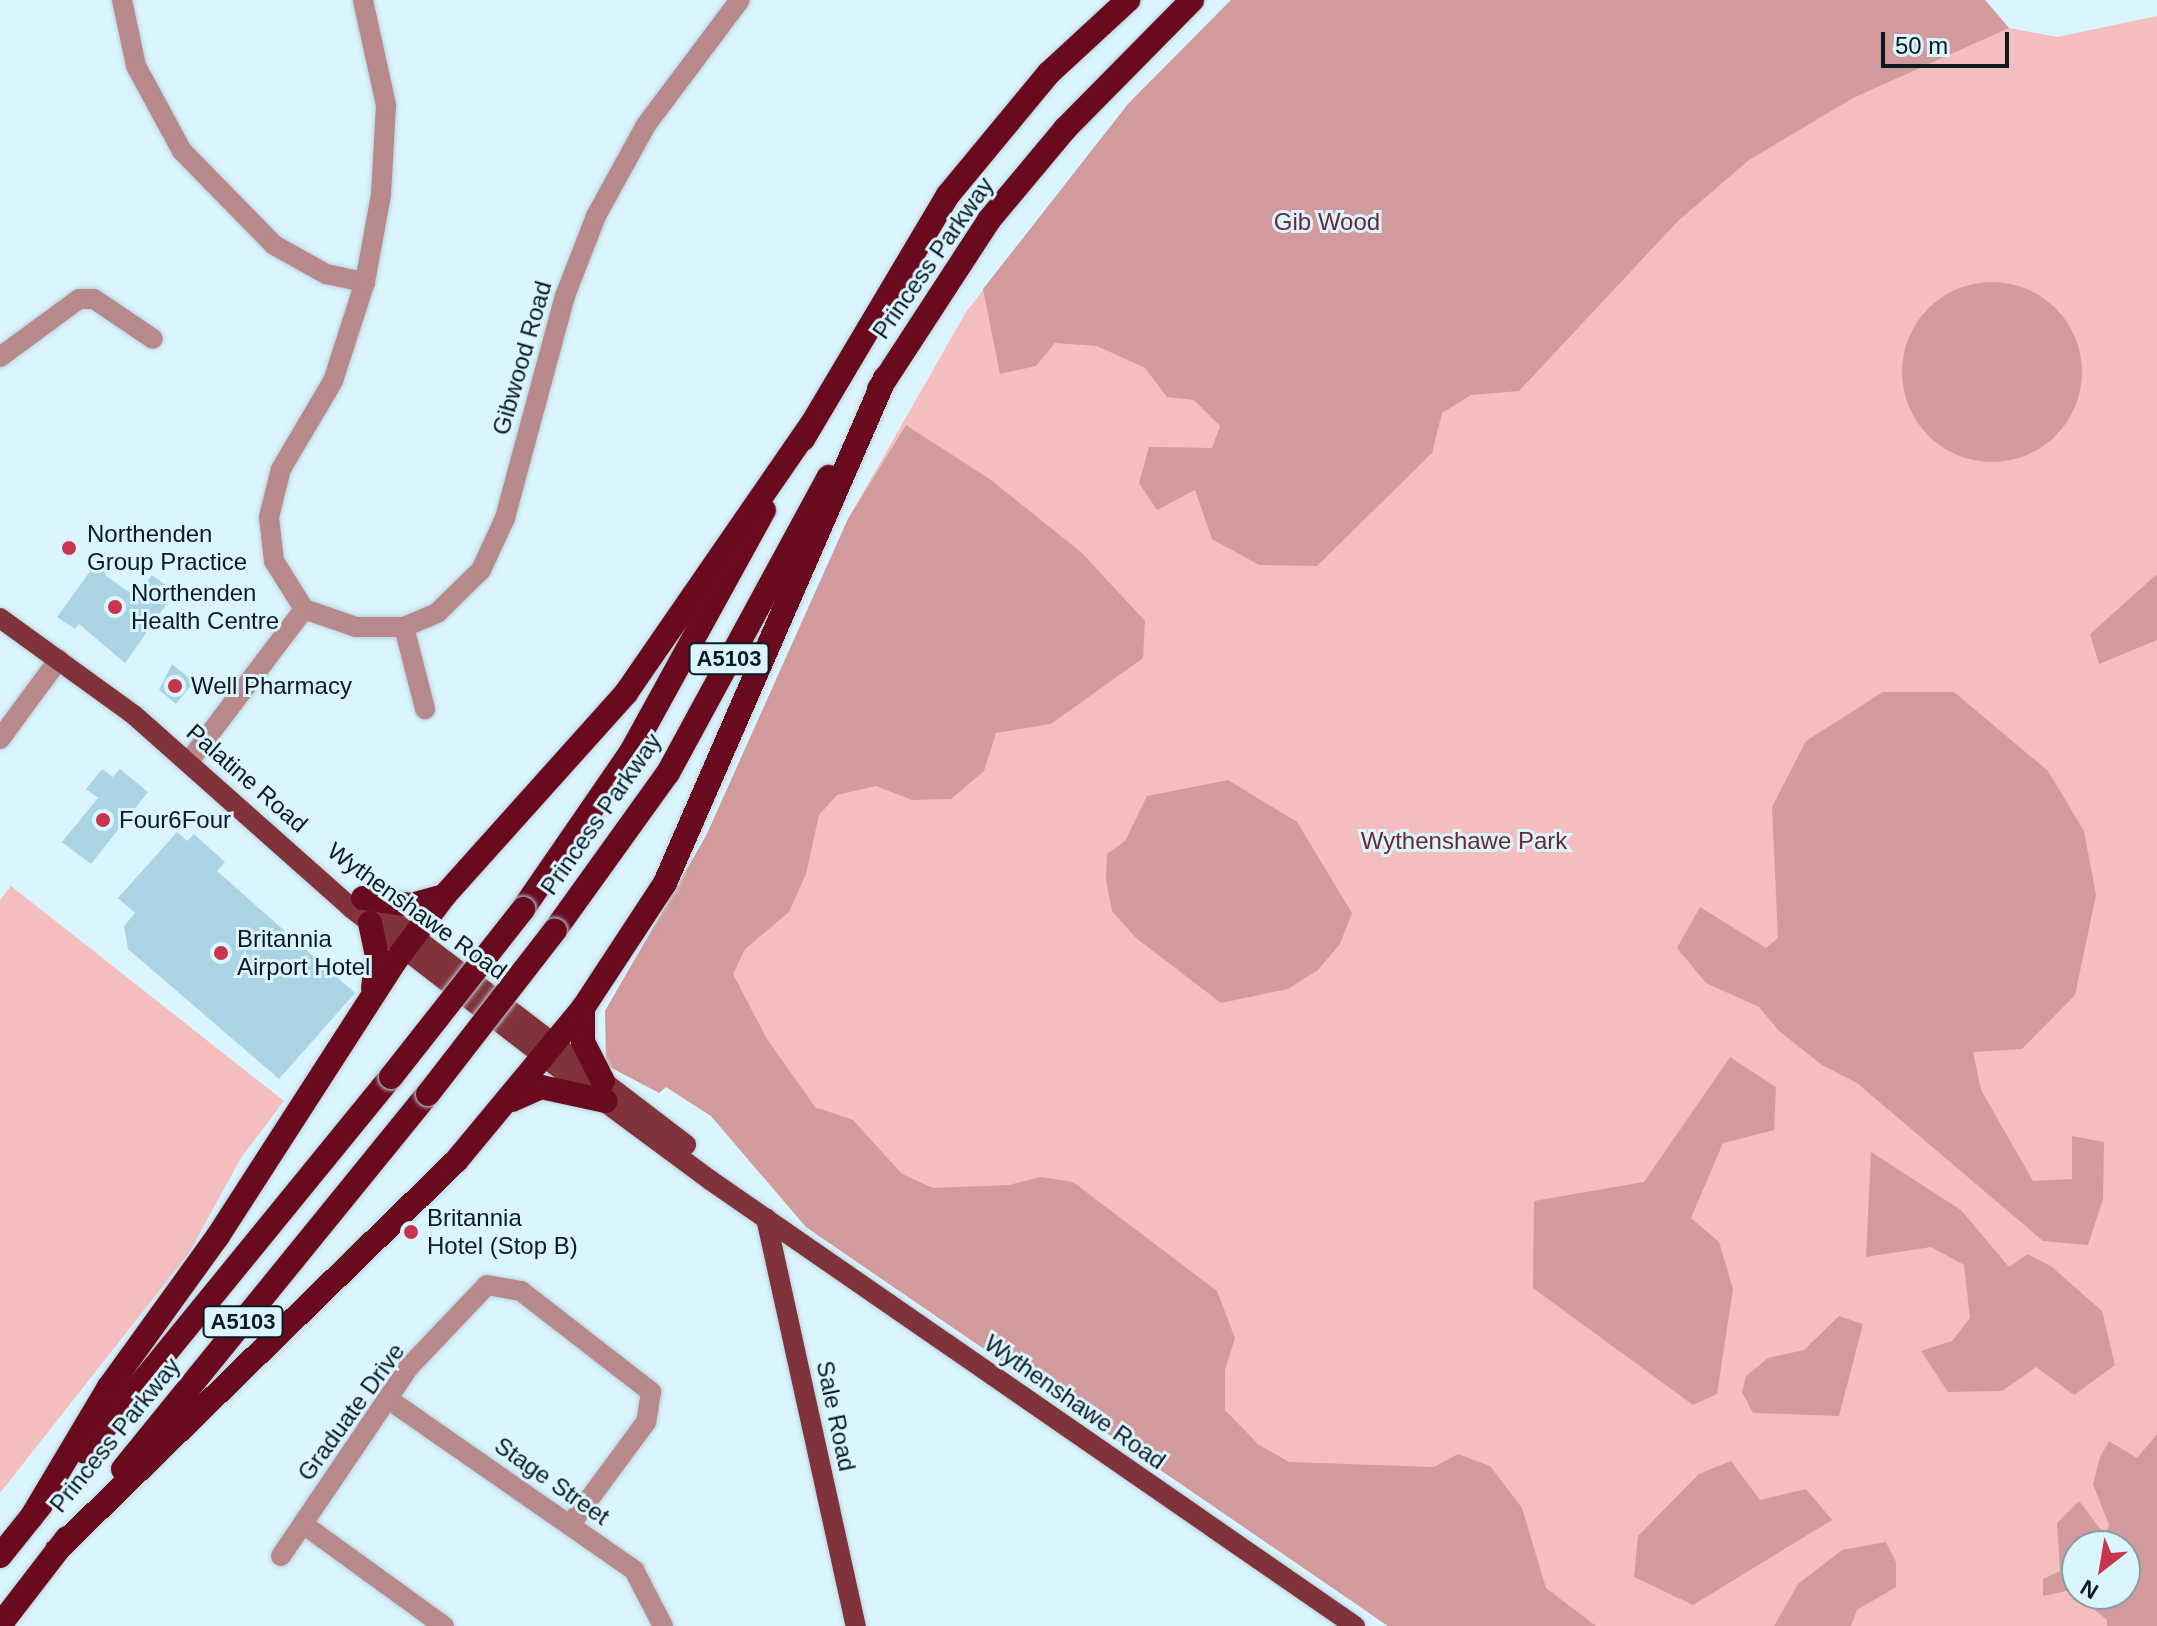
<!DOCTYPE html>
<style>
body{margin:0}
#map{position:relative;width:2157px;height:1626px;overflow:hidden;background:#dbf5ff;font-family:Arial,sans-serif}
div>[style]{position:absolute}
.green>*{inset:0;background:#f4bebf}
.forest>*{inset:0;background:#d19a9c}
.round{border-radius:50%}
.building>*{inset:0;background:#aad4e4}
.roads{filter:drop-shadow(0 0 2px #bad2db) drop-shadow(0 0 2px #bad2db)}
.minor>*{height:20px;margin:-10px;padding:0 10px;transform-origin:10px;border-radius:10px;background:#b7898b}
.major>*{height:20px;margin:-10px;padding:0 10px;transform-origin:10px;border-radius:10px;background:#80333a}
.highway>*{height:24px;margin:-12px;padding:0 12px;transform-origin:12px;border-radius:12px;background:#690a1f}
.bridges{filter:drop-shadow(0 0 2px #bad2db) drop-shadow(0 0 2px #bad2db)}
.highway-bridge>*{height:24px;margin:-12px;padding:0 12px;transform-origin:12px;border-radius:12px;background:#690a1f}
.dots>*{width:22px;height:22px;translate:-50% -50%;box-sizing:border-box;border:4px solid #dbf5ff;border-radius:50%}
span{translate:-50% -50%;white-space:nowrap;text-align:center;line-height:1.15;-webkit-text-stroke:6px #dbf5ff;paint-order:stroke}
.shield-label span{padding:2px 6px;background:#dbf5ff;border:2px solid;border-radius:6px;-webkit-text-stroke-width:0}
.shield-label{font-size:22px;color:#0b1b21;font-weight:700}
.park-label{font-size:24px;color:#6c2930}
.street-label{font-size:24px;color:#0b1b21}
.poi-label{font-size:24px;color:#0b1b21}
.left{translate:0 -50%;text-align:left}
.north{position:absolute;left:2061px;top:1530px;width:80px;height:80px;box-sizing:border-box;background:#dbf5ff;border:2px solid #889ea6;border-radius:50%;rotate:211deg;font-size:22px;font-weight:700;line-height:32px;text-align:center;color:#0b1b21}
.north::after{content:'';display:block;margin:auto;width:28px;height:36px;background:#c7364d;clip-path:polygon(50% 0,100% 100%,50% 72%,0 100%)}
.scale{position:absolute;left:1881px;top:32px;width:128px;height:36px;box-sizing:border-box;border:4px solid #0b1b21;border-top:0;padding-left:10px;font-size:24px;line-height:28px;white-space:nowrap;color:#0b1b21;-webkit-text-stroke:6px #dbf5ff;paint-order:stroke}
</style>
<div id="map">
<div class="green">
<div style="clip-path:polygon(evenodd,1231px 0,1985px 0,2009px 28px,2057px 37px,2157px 16px,2157px 1626px,1388px 1626px,806px 1227px,711px 1116px,666px 1087px,659px 1093px,605px 1011px,706px 836px,848px 519px,966px 312px,1128px 104px,1231px 0,2077px 1546px,2125px 1546px,2125px 1594px,2077px 1594px,2077px 1546px)"></div>
<div style="clip-path:polygon(11px 886px,284px 1101px,241px 1158px,189px 1253px,0 1493px,0 900px)"></div>
</div>
<div class="forest">
<div style="clip-path:polygon(1231px 0,1985px 0,2009px 28px,1853px 98px,1749px 160px,1678px 221px,1519px 391px,1471px 395px,1442px 413px,1432px 453px,1317px 566px,1259px 565px,1212px 539px,1195px 490px,1157px 510px,1139px 483px,1149px 447px,1212px 448px,1220px 426px,1194px 400px,1167px 397px,1145px 368px,1097px 346px,1055px 343px,1036px 366px,1000px 374px,983px 289px,1128px 104px)"></div>
<div class="round" style="left:1902px;top:282px;width:180px;height:180px"></div>
<div style="clip-path:polygon(906px 425px,991px 480px,1082px 553px,1145px 621px,1143px 658px,1051px 724px,996px 733px,984px 771px,951px 799px,912px 800px,876px 786px,837px 795px,819px 815px,806px 874px,789px 912px,745px 949px,733px 974px,767px 1039px,815px 1107px,853px 1120px,902px 1174px,933px 1188px,1009px 1185px,1041px 1177px,1073px 1182px,1217px 1291px,1235px 1338px,1225px 1370px,1225px 1410px,1258px 1444px,1289px 1462px,1434px 1467px,1458px 1454px,1490px 1466px,1522px 1508px,1546px 1588px,1596px 1626px,1388px 1626px,806px 1227px,711px 1116px,666px 1087px,659px 1093px,606px 1065px,605px 1011px,706px 836px,848px 519px)"></div>
<div style="clip-path:polygon(2157px 574px,2157px 640px,2099px 664px,2090px 634px)"></div>
<div style="clip-path:polygon(1883px 692px,1954px 692px,2048px 771px,2084px 831px,2096px 895px,2075px 995px,2022px 1049px,1973px 1052px,1981px 1090px,2033px 1181px,2072px 1179px,2072px 1136px,2104px 1142px,2103px 1199px,2088px 1245px,2043px 1241px,1857px 1083px,1822px 1065px,1779px 1031px,1759px 1007px,1706px 983px,1677px 948px,1700px 907px,1766px 948px,1778px 938px,1772px 807px,1806px 741px)"></div>
<div style="clip-path:polygon(1228px 780px,1297px 822px,1352px 913px,1340px 944px,1318px 970px,1288px 989px,1221px 1003px,1136px 938px,1112px 911px,1106px 880px,1107px 854px,1125px 841px,1147px 796px)"></div>
<div style="clip-path:polygon(1730px 1057px,1776px 1087px,1774px 1130px,1723px 1143px,1691px 1218px,1719px 1242px,1733px 1289px,1717px 1394px,1693px 1405px,1533px 1288px,1534px 1201px,1644px 1182px)"></div>
<div style="clip-path:polygon(1871px 1152px,1961px 1210px,2009px 1267px,2028px 1254px,2052px 1267px,2102px 1311px,2115px 1365px,2074px 1395px,2036px 1367px,2002px 1391px,1948px 1392px,1921px 1351px,1952px 1341px,1970px 1318px,1964px 1265px,1931px 1247px,1866px 1257px)"></div>
<div style="clip-path:polygon(1839px 1316px,1863px 1324px,1839px 1416px,1753px 1413px,1742px 1392px,1746px 1376px,1768px 1358px,1804px 1350px)"></div>
<div style="clip-path:polygon(evenodd,2157px 1434px,2157px 1626px,2107px 1626px,2107px 1620px,2071px 1590px,2043px 1596px,2043px 1579px,2060px 1571px,2057px 1523px,2079px 1501px,2105px 1535px,2109px 1525px,2093px 1484px,2100px 1457px,2109px 1441px,2137px 1458px,2157px 1434px,2077px 1546px,2125px 1546px,2125px 1594px,2077px 1594px,2077px 1546px)"></div>
<div style="clip-path:polygon(1731px 1461px,1760px 1500px,1806px 1489px,1832px 1520px,1693px 1605px,1634px 1577px,1638px 1536px,1699px 1474px)"></div>
<div style="clip-path:polygon(1886px 1542px,1896px 1562px,1896px 1587px,1857px 1610px,1851px 1626px,1774px 1626px,1798px 1584px,1842px 1550px)"></div>
</div>
<div class="building">
<div style="clip-path:polygon(104px 552px,116px 560px,105px 575px,136px 597px,152px 575px,175px 592px,125px 663px,79px 624px,75px 629px,57px 617px)"></div>
<div style="clip-path:polygon(172px 664px,194px 682px,176px 704px,159px 690px)"></div>
<div style="clip-path:polygon(102px 769px,113px 777px,120px 769px,148px 792px,91px 864px,62px 842px,98px 798px,86px 789px)"></div>
<div style="clip-path:polygon(177px 832px,187px 841px,194px 834px,225px 862px,217px 871px,355px 993px,279px 1079px,128px 949px,124px 926px,135px 913px,118px 898px)"></div>
</div>
<div class="roads">
<div class="minor">
<div style="left:122px;top:0;width:67px;rotate:78deg"></div>
<div style="left:136px;top:66px;width:97px;rotate:61.6deg"></div>
<div style="left:182px;top:151px;width:132px;rotate:45.6deg"></div>
<div style="left:274px;top:245px;width:60px;rotate:29.1deg"></div>
<div style="left:326px;top:274px;width:40px;rotate:12deg"></div>
<div style="left:0;top:357px;width:98px;rotate:-36.3deg"></div>
<div style="left:79px;top:299px;width:15px"></div>
<div style="left:94px;top:299px;width:71px;rotate:34.1deg"></div>
<div style="left:304px;top:609px;width:55px;rotate:19.1deg"></div>
<div style="left:356px;top:627px;width:48px"></div>
<div style="left:404px;top:627px;width:36px;rotate:-23deg"></div>
<div style="left:437px;top:613px;width:62px;rotate:-44.3deg"></div>
<div style="left:481px;top:570px;width:57px;rotate:-65.2deg"></div>
<div style="left:505px;top:518px;width:230px;rotate:-74.9deg"></div>
<div style="left:565px;top:296px;width:86px;rotate:-68.8deg"></div>
<div style="left:596px;top:216px;width:104px;rotate:-61.2deg"></div>
<div style="left:646px;top:125px;width:156px;rotate:-53.1deg"></div>
<div style="left:304px;top:609px;width:57px;rotate:-122deg"></div>
<div style="left:274px;top:561px;width:44px;rotate:-96.5deg"></div>
<div style="left:269px;top:517px;width:49px;rotate:-76deg"></div>
<div style="left:281px;top:469px;width:102px;rotate:-59.4deg"></div>
<div style="left:333px;top:381px;width:104px;rotate:-72.1deg"></div>
<div style="left:365px;top:282px;width:88px;rotate:-79.6deg"></div>
<div style="left:381px;top:195px;width:90px;rotate:-86.8deg"></div>
<div style="left:386px;top:105px;width:107px;rotate:-102.4deg"></div>
<div style="left:404px;top:627px;width:85px;rotate:75.6deg"></div>
<div style="left:0;top:739px;width:99px;rotate:-53.6deg"></div>
<div style="left:190px;top:760px;width:189px;rotate:-52.9deg"></div>
<div style="left:388px;top:1399px;width:300px;rotate:34.8deg"></div>
<div style="left:634px;top:1570px;width:63px;rotate:62.6deg"></div>
<div style="left:303px;top:1524px;width:174px;rotate:35.9deg"></div>
<div style="left:281px;top:1556px;width:228px;rotate:-55.9deg"></div>
<div style="left:409px;top:1367px;width:113px;rotate:-46.4deg"></div>
<div style="left:487px;top:1285px;width:35px;rotate:10deg"></div>
<div style="left:521px;top:1291px;width:165px;rotate:37.8deg"></div>
<div style="left:651px;top:1392px;width:30px;rotate:99deg"></div>
<div style="left:646px;top:1422px;width:128px;rotate:126.4deg"></div>
</div>
<div class="major">
<div style="left:0;top:618px;width:165px;rotate:35.9deg"></div>
<div style="left:134px;top:715px;width:290px;rotate:41.6deg"></div>
<div style="left:351px;top:908px;width:254px;rotate:37.6deg"></div>
<div style="left:552px;top:1063px;width:197px;rotate:36.5deg"></div>
<div style="left:710px;top:1180px;width:784px;rotate:34.66deg"></div>
<div style="left:362px;top:897px;width:408px;rotate:37.4deg"></div>
<div style="left:766px;top:1218px;width:418px;rotate:77.6deg"></div>
</div>
<div class="highway">
<div style="left:879px;top:389px;width:202px;rotate:-56.9deg"></div>
<div style="left:989px;top:220px;width:119px;rotate:-50.1deg"></div>
<div style="left:1065px;top:129px;width:181px;rotate:-45.4deg"></div>
<div style="left:803px;top:439px;width:284px;rotate:-59.3deg"></div>
<div style="left:948px;top:195px;width:158px;rotate:-50.4deg"></div>
<div style="left:1049px;top:73px;width:108px;rotate:-42.7deg"></div>
<div style="left:363px;top:898px;width:49px;rotate:8.3deg"></div>
<div style="left:411px;top:905px;width:34px;rotate:-15deg"></div>
<div style="left:523px;top:909px;width:191px;rotate:-55.5deg"></div>
<div style="left:631px;top:752px;width:276px;rotate:-61.2deg"></div>
<div style="left:370px;top:923px;width:34px;rotate:78deg"></div>
<div style="left:377px;top:956px;width:32px;rotate:97deg"></div>
<div style="left:555px;top:930px;width:193px;rotate:-54.3deg"></div>
<div style="left:668px;top:773px;width:337px;rotate:-61.5deg"></div>
<div style="left:583px;top:1008px;width:34px;rotate:90deg"></div>
<div style="left:583px;top:1042px;width:44px;rotate:62.9deg"></div>
<div style="left:512px;top:1100px;width:32px;rotate:-24deg"></div>
<div style="left:541px;top:1087px;width:66px;rotate:12.3deg"></div>
<div style="left:85px;top:1452px;width:484px;rotate:-50.8deg"></div>
<div style="left:123px;top:1469px;width:483px;rotate:-50.9deg"></div>
<div style="left:32px;top:1516px;width:150px;rotate:-59.2deg"></div>
<div style="left:109px;top:1387px;width:186px;rotate:-54.2deg"></div>
<div style="left:218px;top:1236px;width:323px;rotate:-57.2deg"></div>
<div style="left:393px;top:964px;width:85px;rotate:-53.1deg"></div>
<div style="left:444px;top:896px;width:273px;rotate:-48.1deg"></div>
<div style="left:626px;top:693px;width:326px;rotate:-55.4deg"></div>
<div style="left:57px;top:1550px;width:557px;rotate:-44.27deg"></div>
<div style="left:456px;top:1161px;width:199px;rotate:-50.3deg"></div>
<div style="left:583px;top:1008px;width:149px;rotate:-56.7deg"></div>
<div style="left:665px;top:883px;width:551px;rotate:-66.46deg"></div>
<div style="left:0;top:1556px;width:65px;rotate:-51.2deg"></div>
<div style="left:0;top:1625px;width:110px;rotate:-52.4deg"></div>
</div>
</div>
<div class="bridges">
<div class="highway-bridge">
<div style="left:391px;top:1077px;width:214px;rotate:-51.8deg"></div>
<div style="left:428px;top:1094px;width:207px;rotate:-52.2deg"></div>
</div>
</div>
<div class="dots">
<div style="left:69px;top:548px;background:#c7364d"></div>
<div style="left:115px;top:607px;background:#c7364d"></div>
<div style="left:175px;top:686px;background:#c7364d"></div>
<div style="left:103px;top:820px;background:#c7364d"></div>
<div style="left:221px;top:953px;background:#c7364d"></div>
<div style="left:411px;top:1232px;background:#c7364d"></div>
</div>
<div class="shield-label">
<span style="left:729px;top:659px">A5103</span>
<span style="left:243px;top:1322px">A5103</span>
</div>
<div class="park-label">
<span style="left:1327px;top:222px">Gib Wood</span>
<span style="left:1464px;top:841px">Wythenshawe Park</span>
</div>
<div class="street-label">
<span style="left:933px;top:258px;rotate:-55deg">Princess Parkway</span>
<span style="left:522px;top:358px;rotate:-74deg">Gibwood Road</span>
<span style="left:247px;top:778px;rotate:41deg">Palatine Road</span>
<span style="left:601px;top:814px;rotate:-55deg">Princess Parkway</span>
<span style="left:417px;top:911px;rotate:36deg">Wythenshawe Road</span>
<span style="left:1075px;top:1402px;rotate:35deg">Wythenshawe Road</span>
<span style="left:351px;top:1412px;rotate:-54deg">Graduate Drive</span>
<span style="left:836px;top:1416px;rotate:78deg">Sale Road</span>
<span style="left:115px;top:1435px;rotate:-51deg">Princess Parkway</span>
<span style="left:552px;top:1481px;rotate:35deg">Stage Street</span>
</div>
<div class="poi-label">
<span class="left" style="left:87px;top:548px">Northenden<br>Group Practice</span>
<span class="left" style="left:131px;top:607px">Northenden<br>Health Centre</span>
<span class="left" style="left:191px;top:686px">Well Pharmacy</span>
<span class="left" style="left:119px;top:820px">Four6Four</span>
<span class="left" style="left:237px;top:953px">Britannia<br>Airport Hotel</span>
<span class="left" style="left:427px;top:1232px">Britannia<br>Hotel (Stop B)</span>
</div>
<div class="north">N</div>
<div class="scale">50 m</div>
</div>
